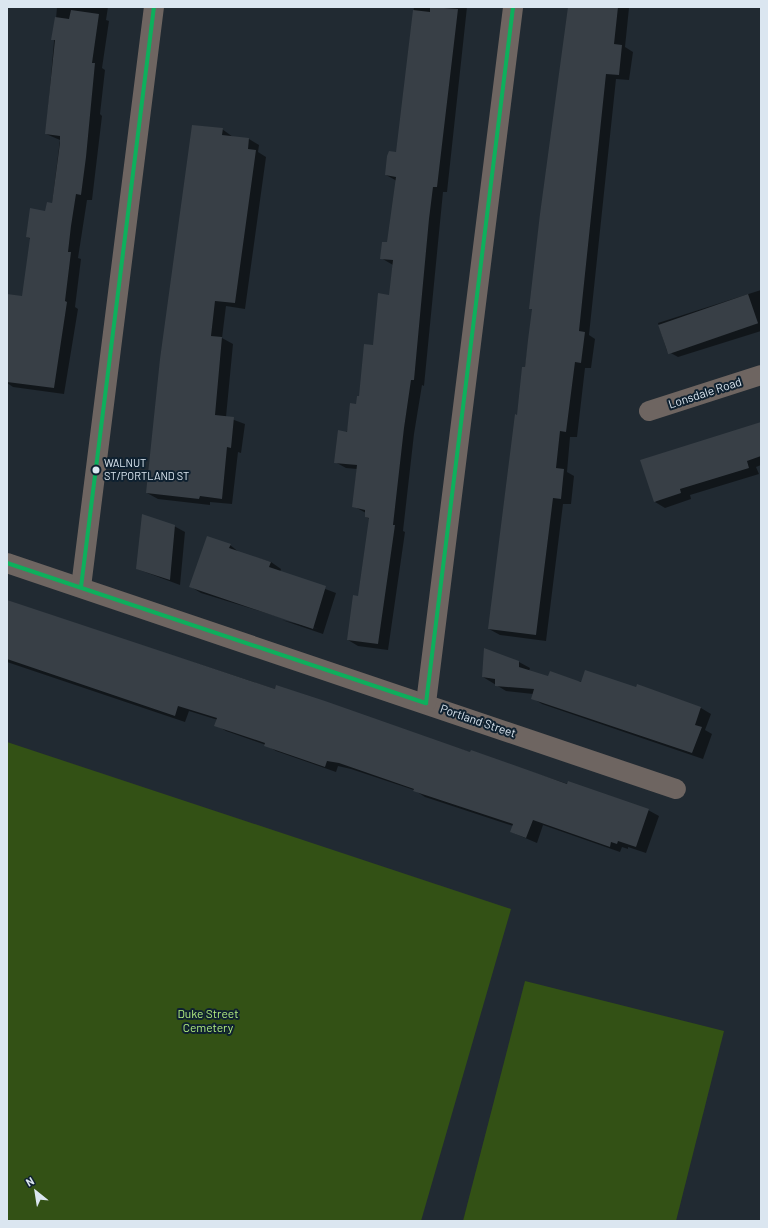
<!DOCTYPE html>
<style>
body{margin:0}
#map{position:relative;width:768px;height:1228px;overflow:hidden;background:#212a32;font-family:Barlow,sans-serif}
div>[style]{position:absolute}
.green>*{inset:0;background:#335115}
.shadow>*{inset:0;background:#0007}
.building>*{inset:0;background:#383f46;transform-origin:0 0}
.minor>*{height:20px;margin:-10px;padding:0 10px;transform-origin:10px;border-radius:10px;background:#6e6561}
.bus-1>*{height:4px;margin:-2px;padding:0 2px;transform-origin:2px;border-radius:2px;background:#0daf5c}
.dots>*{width:11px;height:11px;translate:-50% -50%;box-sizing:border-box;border:2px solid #0f2130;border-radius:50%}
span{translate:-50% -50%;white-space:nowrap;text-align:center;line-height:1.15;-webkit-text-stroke:4px #0f2130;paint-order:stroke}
.bus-label{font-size:11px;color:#dbe6f0}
.left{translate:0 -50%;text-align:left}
.street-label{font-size:12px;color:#dbe6f0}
.park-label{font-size:12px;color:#b1eb7f}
.frame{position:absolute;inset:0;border:8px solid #dbe6f0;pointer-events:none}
.north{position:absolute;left:16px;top:1172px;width:40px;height:40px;-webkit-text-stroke:3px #0f2130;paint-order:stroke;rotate:330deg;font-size:11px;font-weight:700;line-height:16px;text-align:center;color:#dbe6f0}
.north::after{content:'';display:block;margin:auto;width:14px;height:18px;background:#dbe6f0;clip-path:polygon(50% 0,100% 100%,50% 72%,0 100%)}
</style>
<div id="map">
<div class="green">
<div style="clip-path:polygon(7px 742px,511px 909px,421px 1221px,7px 1221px)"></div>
<div style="clip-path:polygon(525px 981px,724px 1031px,676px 1221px,463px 1221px)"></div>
</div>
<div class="shadow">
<div style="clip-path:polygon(57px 7px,108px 7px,106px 20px,109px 21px,102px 68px,105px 70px,100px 114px,102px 116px,92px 200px,87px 200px,78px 258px,81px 259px,75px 307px,78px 309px,64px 394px,13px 387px,7px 383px,7px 299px,23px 297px,31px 239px,27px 237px,52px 204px,60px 140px,46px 134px)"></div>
<div style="clip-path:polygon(414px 7px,467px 7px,447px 192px,443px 192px,424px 386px,422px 385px,414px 434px,403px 531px,405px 532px,388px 650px,358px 646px,348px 640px,359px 598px,370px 519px,366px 517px,366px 513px,353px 506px,357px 469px,346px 468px,335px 462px,360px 397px,390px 296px,393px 265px,381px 258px,388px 243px,397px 181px,386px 175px,397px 153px)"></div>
<div style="clip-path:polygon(570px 7px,629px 8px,625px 47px,633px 52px,629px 80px,616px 79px,589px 335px,595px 339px,591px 368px,585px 368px,577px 437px,570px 437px,567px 472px,574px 476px,571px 504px,563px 504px,546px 641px,500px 635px,489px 629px,533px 310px,530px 308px)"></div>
<div style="clip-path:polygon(222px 129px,233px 137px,249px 139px,259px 145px,258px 152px,266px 157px,245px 309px,226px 306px,222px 338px,233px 344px,226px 417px,245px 424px,241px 453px,238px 452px,232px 504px,210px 502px,210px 505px,158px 499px,147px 493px)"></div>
<div style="clip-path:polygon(761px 290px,761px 331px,678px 357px,667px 351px,658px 323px)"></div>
<div style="clip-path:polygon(761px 423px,761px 465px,756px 467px,759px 474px,690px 495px,691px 499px,665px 508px,655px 502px)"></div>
<div style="clip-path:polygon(174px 526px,185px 532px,180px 585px,137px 569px)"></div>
<div style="clip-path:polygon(230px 545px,240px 553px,271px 562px,281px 569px,280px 572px,336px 593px,323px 634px,282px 620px,318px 629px,201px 593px,191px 587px)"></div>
<div style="clip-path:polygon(7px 602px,648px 810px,659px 816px,646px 853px,628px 847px,628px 849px,622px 847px,620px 852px,543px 825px,537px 843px,511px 832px,513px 826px,425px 797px,414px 790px,351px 769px,338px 766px,336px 772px,276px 751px,266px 745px,226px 731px,216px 725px,218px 720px,189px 711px,185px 722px,7px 662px)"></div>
<div style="clip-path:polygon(519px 662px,530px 668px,529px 671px,549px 678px,636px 688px,637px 685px,701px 708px,711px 714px,705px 730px,712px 734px,703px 759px,542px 704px,532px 698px,533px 694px,506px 691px,483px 677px)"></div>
</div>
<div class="building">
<div style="clip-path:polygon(430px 7px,458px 9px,437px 187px,433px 187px,429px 219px,414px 380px,411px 380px,404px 428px,393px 525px,395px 525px,378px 644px,347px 640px,353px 595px,358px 596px,369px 518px,365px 517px,365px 510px,352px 507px,357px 465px,334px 463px,338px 430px,347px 432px,350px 403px,356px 404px,357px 396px,359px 396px,364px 344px,373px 345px,378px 293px,389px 295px,393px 260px,380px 259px,382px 242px,387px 242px,396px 177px,385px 175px,387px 156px,389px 151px,396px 152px,413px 10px,430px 12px)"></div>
<div style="clip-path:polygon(568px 7px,618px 7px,614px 44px,622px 45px,619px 75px,606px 74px,579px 331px,585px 332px,581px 363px,575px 362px,566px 432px,560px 431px,556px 468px,564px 469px,561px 499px,553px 498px,536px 635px,488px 629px,515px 414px,517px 415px,522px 367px,525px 367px,528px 340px,532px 309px,529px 309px,540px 214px)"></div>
<div style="clip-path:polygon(71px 10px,99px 14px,92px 63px,95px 63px,86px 157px,81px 195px,76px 194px,71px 226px,68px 252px,71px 252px,65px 301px,67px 302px,54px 388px,7px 382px,7px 294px,22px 296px,30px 238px,26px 237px,30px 208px,45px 211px,47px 202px,52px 203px,60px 143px,60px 136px,45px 134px,55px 40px,51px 40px,55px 17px,69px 19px)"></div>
<div style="clip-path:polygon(192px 125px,223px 128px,222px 135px,249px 138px,248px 149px,256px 150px,235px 303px,215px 301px,211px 336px,222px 337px,215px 415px,234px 417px,231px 448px,227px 447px,222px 499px,200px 496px,199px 499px,146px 493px,160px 359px)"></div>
<div style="left:748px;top:294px;width:31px;height:95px;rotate:71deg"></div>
<div style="clip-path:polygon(761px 422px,761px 456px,747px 461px,749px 468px,680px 489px,681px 493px,654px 502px,640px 460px)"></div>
<div style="clip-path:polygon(142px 514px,175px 525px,170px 580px,136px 569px)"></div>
<div style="clip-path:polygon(207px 536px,231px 544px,229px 548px,271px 562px,269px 567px,326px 586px,313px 629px,189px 587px)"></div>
<div style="clip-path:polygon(7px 600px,275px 689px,276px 685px,325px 701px,470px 752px,471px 750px,567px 784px,568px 781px,649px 809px,636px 847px,618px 841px,617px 844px,611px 842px,610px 847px,533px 820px,526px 838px,510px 832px,513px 824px,413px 791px,414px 789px,339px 763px,327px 761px,325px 767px,264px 746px,265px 743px,214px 726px,217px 718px,178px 706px,175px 716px,7px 659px)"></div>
<div style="clip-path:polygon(484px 648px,519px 661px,519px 667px,548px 676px,550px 671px,581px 682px,585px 670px,636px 687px,637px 684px,701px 707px,695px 725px,702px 727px,692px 753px,531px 699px,534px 689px,495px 686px,495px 679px,482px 677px)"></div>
</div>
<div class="minor">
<div style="left:649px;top:411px;width:118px;rotate:-17.8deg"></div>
<div style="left:7px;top:563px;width:706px;rotate:18.67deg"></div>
<div style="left:81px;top:587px;width:585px;rotate:-82.83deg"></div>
<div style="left:426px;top:703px;width:701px;rotate:-82.87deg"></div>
</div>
<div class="bus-1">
<div style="left:7px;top:563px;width:442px;rotate:18.5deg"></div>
<div style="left:426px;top:703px;width:701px;rotate:-82.87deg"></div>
<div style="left:81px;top:587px;width:585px;rotate:-82.83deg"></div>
</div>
<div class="dots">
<div style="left:96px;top:470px;background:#dbe6f0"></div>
</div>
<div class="bus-label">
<span class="left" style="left:104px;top:470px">WALNUT<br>ST/PORTLAND ST</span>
</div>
<div class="street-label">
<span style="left:705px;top:393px;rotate:-18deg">Lonsdale Road</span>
<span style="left:478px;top:721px;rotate:19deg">Portland Street</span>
</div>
<div class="park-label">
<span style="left:208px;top:1021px">Duke Street<br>Cemetery</span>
</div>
<div class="frame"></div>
<div class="north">N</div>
</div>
